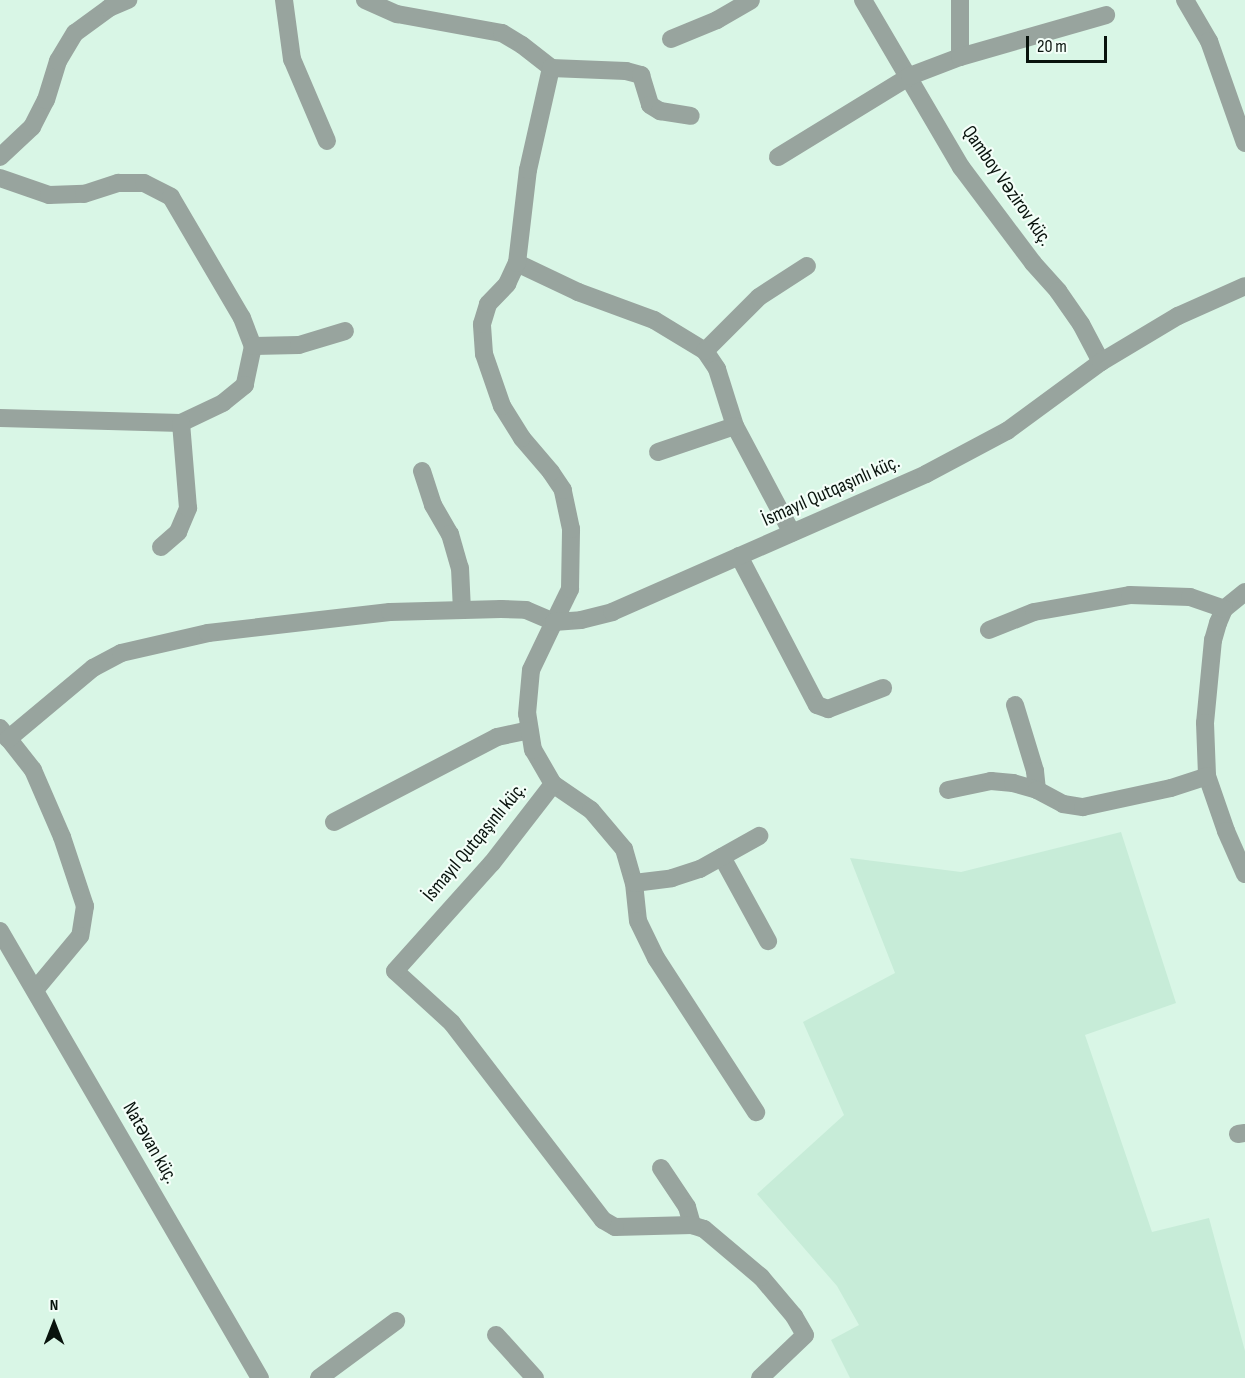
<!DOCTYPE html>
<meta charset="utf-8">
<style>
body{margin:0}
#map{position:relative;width:1245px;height:1378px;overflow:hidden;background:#d9f6e6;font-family:"Sofia Sans Condensed",sans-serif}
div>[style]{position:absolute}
.built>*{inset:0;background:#c7ecd8}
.minor>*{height:18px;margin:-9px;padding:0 9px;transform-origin:9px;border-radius:9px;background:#98a49e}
span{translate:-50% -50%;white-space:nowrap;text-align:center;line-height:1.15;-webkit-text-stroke:4.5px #f3fef8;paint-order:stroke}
.street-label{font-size:20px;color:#09130d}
.north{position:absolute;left:24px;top:1294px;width:60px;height:60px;-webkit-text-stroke:4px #f3fef8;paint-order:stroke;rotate:0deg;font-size:16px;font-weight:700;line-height:24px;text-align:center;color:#09130d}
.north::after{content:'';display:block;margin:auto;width:21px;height:27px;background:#09130d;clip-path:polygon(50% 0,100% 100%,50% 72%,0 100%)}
.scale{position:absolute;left:1026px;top:36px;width:81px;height:27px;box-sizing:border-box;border:3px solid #09130d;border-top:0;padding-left:8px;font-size:18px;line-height:21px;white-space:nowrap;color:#09130d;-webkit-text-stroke:4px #f3fef8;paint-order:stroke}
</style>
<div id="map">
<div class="built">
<div style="clip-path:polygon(1121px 832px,1176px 1003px,1085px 1035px,1152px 1232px,1209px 1218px,1245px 1351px,1245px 1378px,850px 1378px,831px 1340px,859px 1325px,837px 1286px,757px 1194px,844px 1115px,803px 1022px,895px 973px,850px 858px,961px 872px)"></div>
</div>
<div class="minor">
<div style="left:284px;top:0;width:60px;rotate:82.3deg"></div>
<div style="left:292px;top:59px;width:89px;rotate:66.9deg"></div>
<div style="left:365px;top:0;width:35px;rotate:24deg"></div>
<div style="left:397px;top:14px;width:107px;rotate:10.3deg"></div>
<div style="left:502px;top:33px;width:23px;rotate:31deg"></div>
<div style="left:522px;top:45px;width:37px;rotate:38deg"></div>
<div style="left:863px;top:0;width:194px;rotate:59.6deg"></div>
<div style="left:961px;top:167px;width:120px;rotate:53.1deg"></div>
<div style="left:1033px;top:263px;width:38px;rotate:48deg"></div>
<div style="left:1058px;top:291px;width:40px;rotate:55.1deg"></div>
<div style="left:1081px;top:324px;width:43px;rotate:62.2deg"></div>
<div style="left:1185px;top:0;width:48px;rotate:59.7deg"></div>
<div style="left:1209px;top:41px;width:108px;rotate:70.6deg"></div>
<div style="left:671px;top:39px;width:50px;rotate:-22.4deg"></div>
<div style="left:717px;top:20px;width:39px;rotate:-30deg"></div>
<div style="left:960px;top:57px;width:57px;rotate:-90deg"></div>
<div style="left:0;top:157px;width:44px;rotate:-43.2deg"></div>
<div style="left:32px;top:127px;width:30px;rotate:-63deg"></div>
<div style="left:46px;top:100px;width:41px;rotate:-72.9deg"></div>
<div style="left:58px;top:61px;width:33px;rotate:-59deg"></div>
<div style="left:75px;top:33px;width:42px;rotate:-36.3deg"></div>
<div style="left:109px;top:8px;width:21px;rotate:-23deg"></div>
<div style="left:778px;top:157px;width:155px;rotate:-31.5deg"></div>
<div style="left:910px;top:76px;width:53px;rotate:-20.8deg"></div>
<div style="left:960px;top:57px;width:152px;rotate:-16deg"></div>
<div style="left:0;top:178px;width:52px;rotate:19.1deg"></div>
<div style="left:49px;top:195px;width:35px;rotate:-2deg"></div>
<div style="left:84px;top:194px;width:36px;rotate:-18deg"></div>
<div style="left:118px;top:183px;width:26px"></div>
<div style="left:144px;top:183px;width:30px;rotate:27deg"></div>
<div style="left:171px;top:197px;width:140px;rotate:59.6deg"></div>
<div style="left:242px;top:318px;width:30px;rotate:69deg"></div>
<div style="left:253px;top:346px;width:40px;rotate:102deg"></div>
<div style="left:245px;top:385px;width:28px;rotate:141deg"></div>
<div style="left:223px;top:403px;width:47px;rotate:154.5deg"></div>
<div style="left:181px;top:423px;width:181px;rotate:-178.4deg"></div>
<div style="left:517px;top:263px;width:68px;rotate:25.4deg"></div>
<div style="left:578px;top:292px;width:81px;rotate:20.2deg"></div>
<div style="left:654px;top:320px;width:60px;rotate:31.3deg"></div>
<div style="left:705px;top:351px;width:22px;rotate:56deg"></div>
<div style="left:717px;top:369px;width:60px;rotate:72.5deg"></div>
<div style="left:735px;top:426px;width:121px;rotate:62deg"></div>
<div style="left:253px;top:346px;width:46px;rotate:-1.2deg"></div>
<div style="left:299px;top:345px;width:48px;rotate:-16.9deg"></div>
<div style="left:705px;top:351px;width:76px;rotate:-45deg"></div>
<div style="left:759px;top:297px;width:57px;rotate:-32.9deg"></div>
<div style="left:658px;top:452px;width:81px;rotate:-18.7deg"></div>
<div style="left:422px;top:471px;width:36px;rotate:72deg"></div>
<div style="left:433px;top:505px;width:34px;rotate:60deg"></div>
<div style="left:450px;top:534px;width:35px;rotate:74deg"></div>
<div style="left:460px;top:568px;width:42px;rotate:87.3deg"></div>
<div style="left:161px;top:547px;width:23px;rotate:-41deg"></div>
<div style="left:178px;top:532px;width:26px;rotate:-67deg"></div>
<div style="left:188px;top:508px;width:85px;rotate:-94.7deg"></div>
<div style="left:739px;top:556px;width:168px;rotate:62.4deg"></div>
<div style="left:817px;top:705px;width:12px;rotate:20deg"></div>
<div style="left:828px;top:709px;width:59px;rotate:-20.9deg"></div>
<div style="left:1245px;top:592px;width:27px;rotate:141deg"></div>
<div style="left:1224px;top:609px;width:15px;rotate:113deg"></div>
<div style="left:1218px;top:623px;width:18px;rotate:106deg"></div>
<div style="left:1213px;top:640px;width:83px;rotate:95.5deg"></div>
<div style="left:1205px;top:723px;width:53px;rotate:87.8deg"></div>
<div style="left:1207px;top:776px;width:58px;rotate:70.9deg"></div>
<div style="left:1226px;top:831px;width:47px;rotate:66.2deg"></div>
<div style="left:989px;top:630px;width:48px;rotate:-21.8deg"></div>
<div style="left:1034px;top:612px;width:97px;rotate:-10deg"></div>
<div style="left:1130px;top:595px;width:60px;rotate:1.9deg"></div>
<div style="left:1190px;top:597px;width:36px;rotate:19deg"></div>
<div style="left:1015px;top:705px;width:69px;rotate:73.1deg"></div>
<div style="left:1035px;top:771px;width:19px;rotate:84deg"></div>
<div style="left:0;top:728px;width:53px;rotate:51.8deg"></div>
<div style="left:33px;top:770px;width:73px;rotate:66.6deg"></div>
<div style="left:62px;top:837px;width:73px;rotate:71.6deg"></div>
<div style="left:85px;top:906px;width:30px;rotate:99deg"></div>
<div style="left:80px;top:936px;width:70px;rotate:129.8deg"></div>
<div style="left:8px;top:739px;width:111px;rotate:-39.9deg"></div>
<div style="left:93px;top:668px;width:32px;rotate:-28deg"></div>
<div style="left:121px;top:653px;width:89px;rotate:-12.9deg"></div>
<div style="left:208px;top:633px;width:183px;rotate:-6.6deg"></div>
<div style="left:390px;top:612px;width:111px;rotate:-1.5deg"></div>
<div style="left:501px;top:609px;width:25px;rotate:2deg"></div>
<div style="left:526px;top:610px;width:30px;rotate:23deg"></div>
<div style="left:554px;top:622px;width:37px;rotate:-64deg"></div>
<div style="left:570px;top:589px;width:60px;rotate:-89deg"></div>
<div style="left:571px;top:529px;width:40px;rotate:-102deg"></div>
<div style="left:563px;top:490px;width:22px;rotate:-124deg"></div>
<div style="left:551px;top:472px;width:45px;rotate:-130.5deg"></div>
<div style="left:522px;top:438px;width:38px;rotate:-122deg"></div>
<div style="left:502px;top:406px;width:55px;rotate:-109.1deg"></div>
<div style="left:484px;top:354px;width:30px;rotate:-94deg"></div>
<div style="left:482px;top:324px;width:21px;rotate:-73deg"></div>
<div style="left:488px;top:304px;width:28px;rotate:-46deg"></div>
<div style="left:507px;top:284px;width:23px;rotate:-65deg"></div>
<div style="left:517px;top:263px;width:94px;rotate:-83.3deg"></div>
<div style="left:528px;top:170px;width:105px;rotate:-77.3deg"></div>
<div style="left:551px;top:68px;width:75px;rotate:2.3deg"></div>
<div style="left:626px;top:71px;width:16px;rotate:15deg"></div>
<div style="left:641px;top:75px;width:31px;rotate:73deg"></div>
<div style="left:650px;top:105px;width:12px;rotate:31deg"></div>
<div style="left:660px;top:111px;width:31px;rotate:9deg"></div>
<div style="left:553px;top:784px;width:46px;rotate:34.4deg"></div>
<div style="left:591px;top:810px;width:51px;rotate:49.8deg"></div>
<div style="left:624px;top:849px;width:35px;rotate:74deg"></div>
<div style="left:634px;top:883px;width:38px;rotate:84deg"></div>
<div style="left:638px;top:921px;width:41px;rotate:64.1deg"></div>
<div style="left:656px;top:958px;width:184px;rotate:57deg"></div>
<div style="left:948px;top:790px;width:44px;rotate:-11.8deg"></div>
<div style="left:991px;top:781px;width:22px;rotate:5deg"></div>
<div style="left:1013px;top:783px;width:25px;rotate:16deg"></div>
<div style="left:1037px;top:790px;width:30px;rotate:28deg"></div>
<div style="left:1063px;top:804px;width:20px;rotate:9deg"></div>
<div style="left:1083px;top:807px;width:90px;rotate:-12.2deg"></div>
<div style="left:1171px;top:788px;width:38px;rotate:-18deg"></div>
<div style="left:334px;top:822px;width:184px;rotate:-27.5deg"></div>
<div style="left:497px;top:737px;width:33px;rotate:-12deg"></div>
<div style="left:722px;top:857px;width:96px;rotate:61.3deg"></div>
<div style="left:634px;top:883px;width:38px;rotate:-7deg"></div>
<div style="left:672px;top:878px;width:29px;rotate:-18deg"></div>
<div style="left:700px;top:869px;width:68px;rotate:-29.2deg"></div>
<div style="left:0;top:931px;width:517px;rotate:59.82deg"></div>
<div style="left:1238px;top:1134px;width:7px;rotate:-8deg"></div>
<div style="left:661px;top:1168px;width:47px;rotate:56.3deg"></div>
<div style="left:687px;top:1207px;width:19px;rotate:74deg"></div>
<div style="left:496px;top:1335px;width:58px;rotate:47.8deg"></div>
<div style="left:319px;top:1378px;width:96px;rotate:-36.5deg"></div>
<div style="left:760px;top:1378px;width:62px;rotate:-43.7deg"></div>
<div style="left:805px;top:1335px;width:22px;rotate:-120deg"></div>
<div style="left:794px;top:1316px;width:51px;rotate:-130.2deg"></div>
<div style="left:761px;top:1277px;width:75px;rotate:-139.9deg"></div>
<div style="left:704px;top:1229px;width:13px;rotate:-162deg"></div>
<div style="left:692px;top:1225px;width:77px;rotate:178.5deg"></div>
<div style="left:615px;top:1227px;width:14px;rotate:-150deg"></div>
<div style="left:603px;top:1220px;width:248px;rotate:-127.5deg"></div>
<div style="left:452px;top:1023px;width:77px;rotate:-137.6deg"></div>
<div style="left:395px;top:971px;width:145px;rotate:-48.1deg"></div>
<div style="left:492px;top:863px;width:100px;rotate:-52.3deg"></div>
<div style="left:553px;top:784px;width:39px;rotate:-120deg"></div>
<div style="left:533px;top:750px;width:36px;rotate:-99deg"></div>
<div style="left:527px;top:714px;width:44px;rotate:-84.8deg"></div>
<div style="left:531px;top:670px;width:53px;rotate:-64.4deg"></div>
<div style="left:554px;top:622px;width:27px;rotate:-4deg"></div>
<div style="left:581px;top:620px;width:32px;rotate:-14deg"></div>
<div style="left:612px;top:612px;width:343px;rotate:-23.7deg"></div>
<div style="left:926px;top:474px;width:92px;rotate:-28deg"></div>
<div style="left:1007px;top:431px;width:117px;rotate:-36.3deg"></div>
<div style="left:1101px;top:362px;width:90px;rotate:-30.9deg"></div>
<div style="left:1178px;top:316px;width:73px;rotate:-24.1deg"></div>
</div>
<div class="street-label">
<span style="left:1007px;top:186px;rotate:55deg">Qamboy Vəzirov küç.</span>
<span style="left:831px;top:491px;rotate:-24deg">İsmayıl Qutqaşınlı küç.</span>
<span style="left:475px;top:842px;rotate:-50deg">İsmayıl Qutqaşınlı küç.</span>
<span style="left:150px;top:1143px;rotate:60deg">Natəvan küç.</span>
</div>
<div class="north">N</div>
<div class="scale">20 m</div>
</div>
